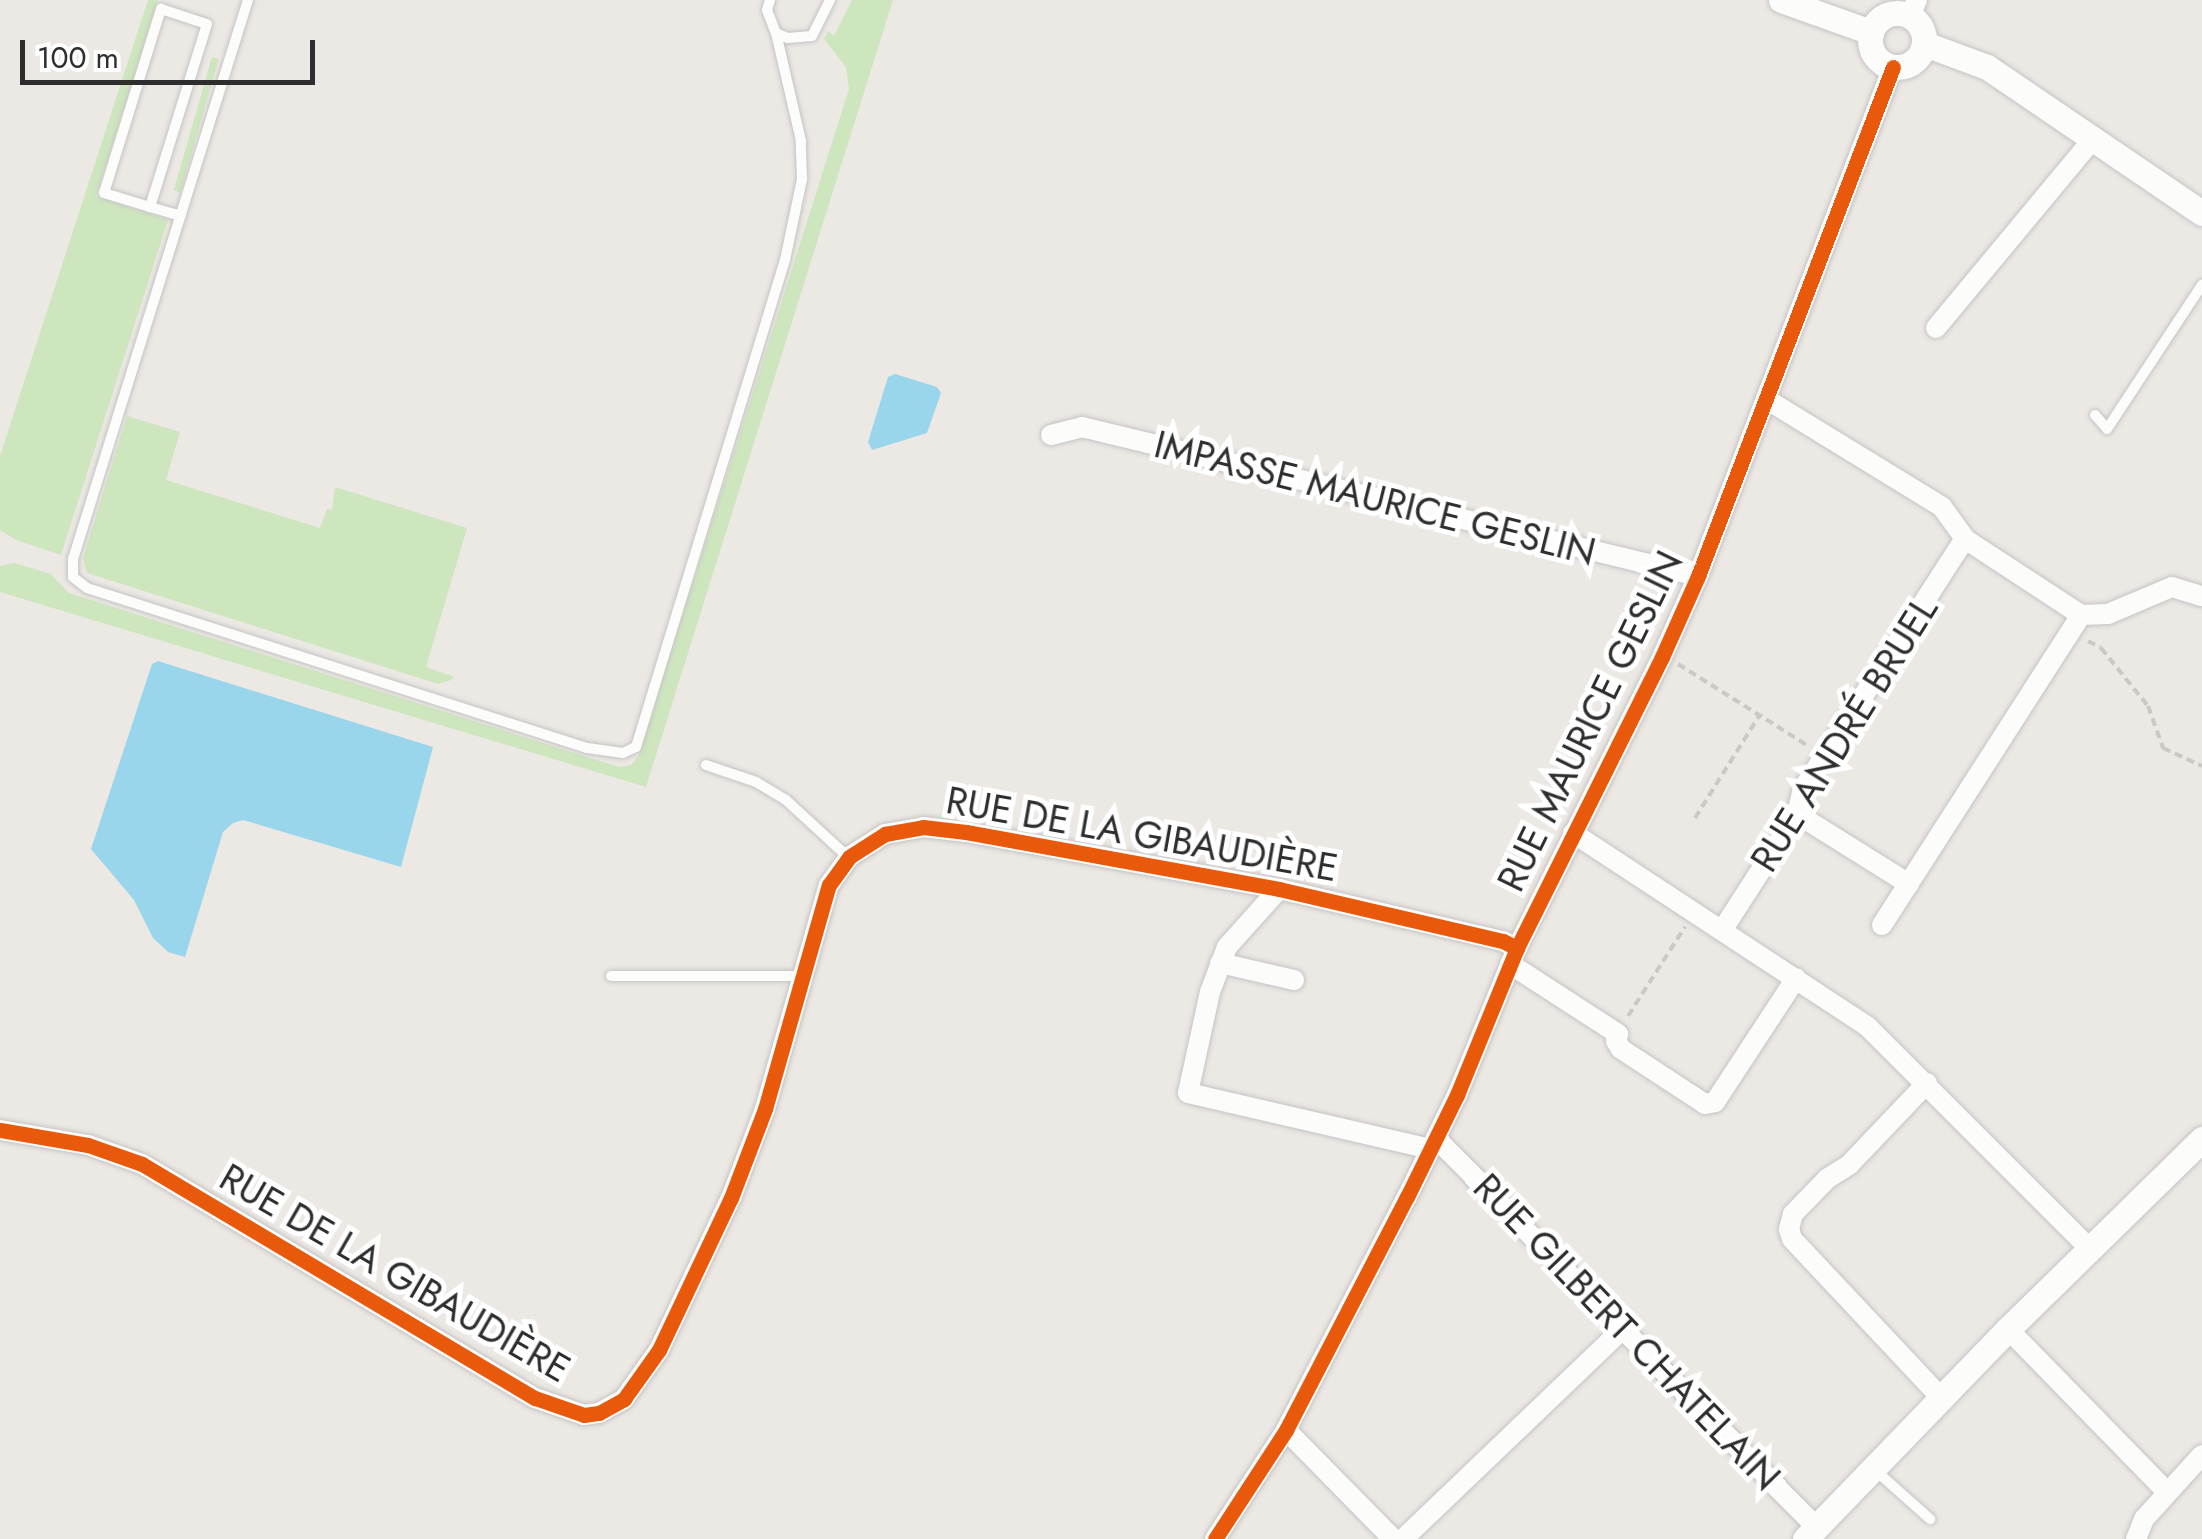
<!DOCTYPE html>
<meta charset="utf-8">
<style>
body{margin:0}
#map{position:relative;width:2202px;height:1539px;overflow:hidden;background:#ece8e4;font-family:Jost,sans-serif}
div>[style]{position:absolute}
.green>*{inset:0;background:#cee6be;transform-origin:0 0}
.water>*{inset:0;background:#99d6ec}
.path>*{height:4px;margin-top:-2px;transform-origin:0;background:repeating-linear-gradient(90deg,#c9c9c8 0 8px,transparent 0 13px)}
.roads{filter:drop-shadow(0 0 2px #c5c4c5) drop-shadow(0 0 2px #c5c4c5)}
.service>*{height:10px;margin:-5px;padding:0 5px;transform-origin:5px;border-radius:5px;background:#fcfcfb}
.minor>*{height:20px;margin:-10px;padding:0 10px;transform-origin:10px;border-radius:10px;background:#fcfcfb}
.tertiary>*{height:25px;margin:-12.5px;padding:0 12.5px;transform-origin:12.5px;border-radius:12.5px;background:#fcfcfb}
.tertiary>.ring{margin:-12.5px;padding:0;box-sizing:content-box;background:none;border:25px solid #fcfcfb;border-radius:50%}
.cycleway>*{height:15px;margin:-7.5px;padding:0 7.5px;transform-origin:7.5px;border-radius:7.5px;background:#e8590c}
span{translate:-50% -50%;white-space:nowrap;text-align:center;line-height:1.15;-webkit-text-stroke:10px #fff;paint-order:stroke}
.street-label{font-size:38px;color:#2e2e2e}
.scale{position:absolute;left:20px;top:40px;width:295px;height:45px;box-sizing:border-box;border:5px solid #2e2e2e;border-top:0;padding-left:12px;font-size:30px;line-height:35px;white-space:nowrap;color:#2e2e2e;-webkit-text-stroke:8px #fff;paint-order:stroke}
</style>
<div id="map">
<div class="green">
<div style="clip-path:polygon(148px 0,158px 0,96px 196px,168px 220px,61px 555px,16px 540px,0 530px,0 456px)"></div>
<div style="clip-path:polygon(852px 0,893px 0,646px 787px,0 592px,0 566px,14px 563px,51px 574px,69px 593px,619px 767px,631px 765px,638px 756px,849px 89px,846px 67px,824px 39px,828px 31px,834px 36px)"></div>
<div style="left:212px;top:57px;width:7px;height:139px;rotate:16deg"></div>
<div style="clip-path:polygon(127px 416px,180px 432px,166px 480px,320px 528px,327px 509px,332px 510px,335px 487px,467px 528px,426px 667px,454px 677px,451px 680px,438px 684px,87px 573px,83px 558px)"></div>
</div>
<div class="water">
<div style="clip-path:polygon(895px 374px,937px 387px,941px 393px,927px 433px,872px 450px,868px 442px,888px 377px)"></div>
<div style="clip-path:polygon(158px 661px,433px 747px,401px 867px,243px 820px,233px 823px,223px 832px,185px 957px,168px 952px,153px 938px,134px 900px,91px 849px,152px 664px)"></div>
</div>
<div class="path">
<div style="left:2088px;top:641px;width:15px;rotate:28deg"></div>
<div style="left:2101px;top:648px;width:75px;rotate:51deg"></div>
<div style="left:2148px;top:706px;width:45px;rotate:70.3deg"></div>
<div style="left:2163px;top:748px;width:43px;rotate:24.8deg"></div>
<div style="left:1678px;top:664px;width:156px;rotate:32.2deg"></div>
<div style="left:1695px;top:818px;width:120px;rotate:-57.9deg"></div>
<div style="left:1628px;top:1016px;width:106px;rotate:-57.4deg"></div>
</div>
<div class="roads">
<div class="service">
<div style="left:248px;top:0;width:586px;rotate:107.38deg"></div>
<div style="left:73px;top:559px;width:18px;rotate:90deg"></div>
<div style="left:73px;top:577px;width:18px;rotate:38deg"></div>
<div style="left:87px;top:588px;width:525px;rotate:17.74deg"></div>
<div style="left:587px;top:748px;width:36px;rotate:8deg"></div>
<div style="left:623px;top:753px;width:14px;rotate:-25deg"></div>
<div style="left:636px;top:747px;width:509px;rotate:-72.99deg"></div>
<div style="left:785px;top:260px;width:83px;rotate:-78.1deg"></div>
<div style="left:802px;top:179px;width:38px;rotate:-92deg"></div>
<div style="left:801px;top:141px;width:111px;rotate:-103deg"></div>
<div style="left:770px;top:0;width:10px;rotate:107deg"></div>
<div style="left:767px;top:10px;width:25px;rotate:69deg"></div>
<div style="left:776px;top:33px;width:13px;rotate:23deg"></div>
<div style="left:788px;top:38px;width:24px;rotate:-5deg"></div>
<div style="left:812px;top:36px;width:40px;rotate:-63.4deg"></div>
<div style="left:161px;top:9px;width:48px;rotate:18.1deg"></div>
<div style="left:207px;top:24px;width:192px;rotate:107.3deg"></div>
<div style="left:150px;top:207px;width:48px;rotate:-163.1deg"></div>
<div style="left:104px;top:193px;width:193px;rotate:-72.8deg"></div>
<div style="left:150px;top:207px;width:32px;rotate:16deg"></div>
<div style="left:2095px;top:415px;width:18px;rotate:49deg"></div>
<div style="left:2107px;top:429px;width:173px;rotate:-56.6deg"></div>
<div style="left:706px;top:765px;width:53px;rotate:18.8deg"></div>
<div style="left:756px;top:782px;width:35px;rotate:31deg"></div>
<div style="left:786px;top:800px;width:84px;rotate:42.6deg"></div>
<div style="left:611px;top:976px;width:194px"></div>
<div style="left:1875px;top:1470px;width:74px;rotate:41.7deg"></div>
</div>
<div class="minor">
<div style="left:1910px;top:15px;width:17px;rotate:-65deg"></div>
<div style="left:1936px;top:328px;width:244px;rotate:-50.3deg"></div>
<div style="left:1766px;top:399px;width:206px;rotate:31.5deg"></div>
<div style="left:1942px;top:507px;width:39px;rotate:54deg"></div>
<div style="left:1965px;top:539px;width:139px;rotate:33.2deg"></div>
<div style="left:2081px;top:615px;width:27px;rotate:-2deg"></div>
<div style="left:2108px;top:614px;width:69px;rotate:-22.9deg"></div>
<div style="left:2172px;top:587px;width:31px;rotate:17deg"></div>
<div style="left:1051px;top:435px;width:32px;rotate:-14deg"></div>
<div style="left:1082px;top:427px;width:634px;rotate:13.6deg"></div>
<div style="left:1797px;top:814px;width:132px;rotate:32deg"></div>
<div style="left:1573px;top:833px;width:352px;rotate:33.3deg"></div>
<div style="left:1867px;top:1026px;width:314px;rotate:45deg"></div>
<div style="left:1279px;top:889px;width:78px;rotate:131.9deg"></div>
<div style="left:1227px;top:947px;width:48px;rotate:110.7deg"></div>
<div style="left:1210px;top:992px;width:103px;rotate:102.3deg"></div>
<div style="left:1188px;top:1093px;width:248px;rotate:13deg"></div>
<div style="left:1882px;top:925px;width:368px;rotate:-57.3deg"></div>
<div style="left:1723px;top:929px;width:137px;rotate:-57.2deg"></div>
<div style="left:1797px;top:814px;width:26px;rotate:-77deg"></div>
<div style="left:1803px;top:789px;width:298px;rotate:-57.1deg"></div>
<div style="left:1220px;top:963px;width:76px;rotate:12.9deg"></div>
<div style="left:1510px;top:964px;width:129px;rotate:32.9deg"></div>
<div style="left:1618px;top:1034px;width:7px;rotate:106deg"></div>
<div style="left:1616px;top:1041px;width:9px;rotate:58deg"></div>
<div style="left:1621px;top:1049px;width:100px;rotate:33.2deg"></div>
<div style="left:1705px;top:1104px;width:10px;rotate:-11deg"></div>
<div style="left:1715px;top:1102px;width:148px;rotate:-56.8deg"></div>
<div style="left:1927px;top:1083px;width:113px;rotate:133.6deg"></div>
<div style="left:1849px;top:1165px;width:26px;rotate:148deg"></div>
<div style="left:1827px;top:1179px;width:49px;rotate:134.2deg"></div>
<div style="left:1793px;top:1214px;width:16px;rotate:105deg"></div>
<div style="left:1789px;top:1229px;width:10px;rotate:73deg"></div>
<div style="left:1792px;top:1239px;width:219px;rotate:46.8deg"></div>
<div style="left:0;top:1130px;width:89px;rotate:9.7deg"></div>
<div style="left:88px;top:1145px;width:57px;rotate:19.4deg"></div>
<div style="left:142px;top:1164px;width:457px;rotate:30.8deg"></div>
<div style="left:535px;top:1398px;width:52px;rotate:19.1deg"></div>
<div style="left:584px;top:1415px;width:15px;rotate:-8deg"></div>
<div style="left:599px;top:1413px;width:29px;rotate:-29deg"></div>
<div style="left:624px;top:1399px;width:60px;rotate:-54.5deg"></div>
<div style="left:659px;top:1350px;width:168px;rotate:-64.7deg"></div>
<div style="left:731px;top:1198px;width:95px;rotate:-69.1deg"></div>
<div style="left:765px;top:1109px;width:233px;rotate:-74.1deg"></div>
<div style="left:829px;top:885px;width:34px;rotate:-54deg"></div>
<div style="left:849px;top:857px;width:43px;rotate:-32.6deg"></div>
<div style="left:885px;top:834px;width:39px;rotate:-10deg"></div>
<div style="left:923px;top:827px;width:43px;rotate:6.6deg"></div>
<div style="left:966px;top:832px;width:318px;rotate:10.3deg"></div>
<div style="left:1279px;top:889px;width:230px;rotate:13.1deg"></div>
<div style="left:1503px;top:941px;width:16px;rotate:27deg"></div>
<div style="left:1436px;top:1138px;width:544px;rotate:45.67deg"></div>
<div style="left:2008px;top:1329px;width:226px;rotate:45.7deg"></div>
<div style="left:1286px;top:1430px;width:153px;rotate:45.5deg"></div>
<div style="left:1215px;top:1539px;width:130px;rotate:-56.9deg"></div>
<div style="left:1286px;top:1430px;width:263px;rotate:-62.6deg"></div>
<div style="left:1407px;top:1197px;width:114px;rotate:-63.9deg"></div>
<div style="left:1457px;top:1095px;width:159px;rotate:-67.8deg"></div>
<div style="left:1517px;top:948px;width:325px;rotate:-63.5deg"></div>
<div style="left:1662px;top:657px;width:89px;rotate:-66deg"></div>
<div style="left:1698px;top:576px;width:545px;rotate:-69.04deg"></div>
<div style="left:1403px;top:1539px;width:304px;rotate:-43.7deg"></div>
<div style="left:2136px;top:1539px;width:22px;rotate:-68deg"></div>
<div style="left:2144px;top:1519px;width:86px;rotate:-47.8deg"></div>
</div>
<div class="tertiary">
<div style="left:1781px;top:0;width:96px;rotate:19.6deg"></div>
<div class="ring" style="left:1870px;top:13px;width:29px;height:29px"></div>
<div style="left:1925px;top:44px;width:66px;rotate:20.4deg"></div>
<div style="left:1987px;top:67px;width:260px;rotate:34.2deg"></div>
<div style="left:1805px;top:1539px;width:292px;rotate:-46deg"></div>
<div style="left:2008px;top:1329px;width:272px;rotate:-44.4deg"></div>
</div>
</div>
<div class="cycleway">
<div style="left:0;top:1130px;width:89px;rotate:9.7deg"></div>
<div style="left:88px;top:1145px;width:57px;rotate:19.4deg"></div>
<div style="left:142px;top:1164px;width:457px;rotate:30.8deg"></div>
<div style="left:535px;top:1398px;width:52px;rotate:19.1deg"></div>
<div style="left:584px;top:1415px;width:15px;rotate:-8deg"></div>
<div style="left:599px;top:1413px;width:29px;rotate:-29deg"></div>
<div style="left:624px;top:1399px;width:60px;rotate:-54.5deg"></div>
<div style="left:659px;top:1350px;width:168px;rotate:-64.7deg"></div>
<div style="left:731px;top:1198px;width:95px;rotate:-69.1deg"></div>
<div style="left:765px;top:1109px;width:233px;rotate:-74.1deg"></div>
<div style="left:829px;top:885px;width:34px;rotate:-54deg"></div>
<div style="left:849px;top:857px;width:43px;rotate:-32.6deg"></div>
<div style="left:885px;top:834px;width:39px;rotate:-10deg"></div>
<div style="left:923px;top:827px;width:43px;rotate:6.6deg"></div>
<div style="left:966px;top:832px;width:318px;rotate:10.3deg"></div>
<div style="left:1279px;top:889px;width:230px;rotate:13.1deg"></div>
<div style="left:1503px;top:941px;width:16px;rotate:27deg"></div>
<div style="left:1215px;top:1539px;width:130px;rotate:-56.9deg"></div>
<div style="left:1286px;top:1430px;width:263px;rotate:-62.6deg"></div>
<div style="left:1407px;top:1197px;width:114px;rotate:-63.9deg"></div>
<div style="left:1457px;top:1095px;width:159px;rotate:-67.8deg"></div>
<div style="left:1517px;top:948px;width:325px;rotate:-63.5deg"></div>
<div style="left:1662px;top:657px;width:89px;rotate:-66deg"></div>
<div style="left:1698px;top:576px;width:545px;rotate:-69.04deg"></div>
</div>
<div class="street-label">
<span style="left:1375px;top:498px;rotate:14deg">IMPASSE MAURICE GESLIN</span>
<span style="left:1590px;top:721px;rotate:-64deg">RUE MAURICE GESLIN</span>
<span style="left:1844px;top:734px;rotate:-58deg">RUE ANDRÉ BRUEL</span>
<span style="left:1142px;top:834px;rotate:10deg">RUE DE LA GIBAUDIÈRE</span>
<span style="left:395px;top:1273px;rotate:30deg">RUE DE LA GIBAUDIÈRE</span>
<span style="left:1627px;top:1332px;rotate:46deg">RUE GILBERT CHATELAIN</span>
</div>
<div class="scale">100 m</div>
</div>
